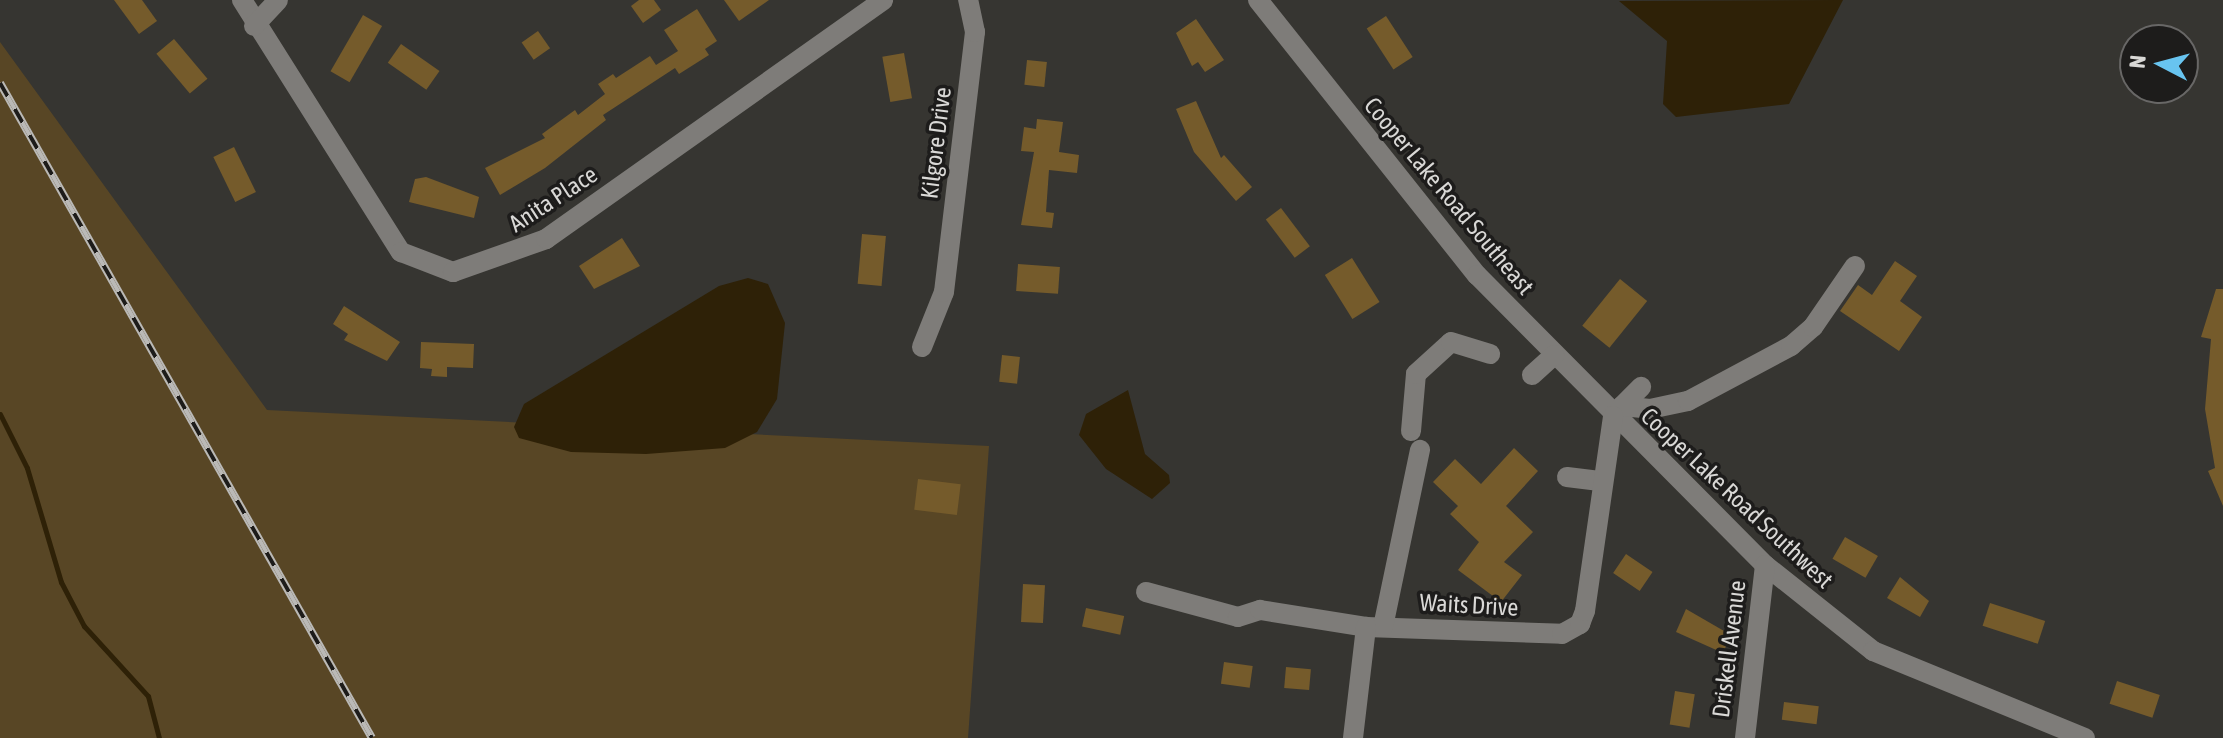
<!DOCTYPE html>
<style>
body{margin:0}
#map{position:relative;width:2223px;height:738px;overflow:hidden;background:#363531;font-family:"Asap Condensed",sans-serif}
div>[style]{position:absolute}
.green>*{inset:0;background:#584625}
.water>*{inset:0;background:#2e2107}
.stream>*{height:5px;margin:-2.5px;padding:0 2.5px;transform-origin:2.5px;border-radius:2.5px;background:#2e2107}
.building>*{inset:0;background:#755b2b;transform-origin:0 0}
.minor>*{height:20px;margin:-10px;padding:0 10px;transform-origin:10px;border-radius:10px;background:#7e7c79}
.rail>*{height:8px;margin-top:-4px;transform-origin:0;background:repeating-linear-gradient(90deg,#1d1c1b 0 15px,#bab9b7 0 30px);box-sizing:border-box;border-block:2px solid #bab9b7}
span{translate:-50% -50%;white-space:nowrap;text-align:center;line-height:1.15;-webkit-text-stroke:7px #1d1c1b;paint-order:stroke}
.street-label{font-size:24px;color:#d9d8d6}
.north{position:absolute;left:2119px;top:24px;width:80px;height:80px;box-sizing:border-box;background:#1d1c1b;border:2px solid #686766;border-radius:50%;rotate:276deg;font-size:22px;font-weight:700;line-height:32px;text-align:center;color:#d9d8d6}
.north::after{content:'';display:block;margin:auto;width:28px;height:36px;background:#68c4f0;clip-path:polygon(50% 0,100% 100%,50% 72%,0 100%)}
</style>
<div id="map">
<div class="green">
<div style="clip-path:polygon(0 42px,267px 410px,989px 446px,968px 738px,0 738px)"></div>
</div>
<div class="water">
<div style="clip-path:polygon(1843px 0,1789px 104px,1676px 117px,1663px 104px,1667px 41px,1619px 1px)"></div>
<div style="clip-path:polygon(748px 278px,768px 284px,785px 323px,777px 399px,757px 432px,725px 448px,646px 454px,571px 452px,519px 438px,514px 427px,524px 404px,719px 286px)"></div>
<div style="clip-path:polygon(1128px 390px,1145px 454px,1169px 475px,1170px 483px,1152px 499px,1106px 469px,1079px 435px,1086px 414px)"></div>
</div>
<div class="stream">
<div style="left:0;top:414px;width:60px;rotate:63.4deg"></div>
<div style="left:27px;top:468px;width:119px;rotate:73.4deg"></div>
<div style="left:61px;top:582px;width:50px;rotate:62.4deg"></div>
<div style="left:84px;top:626px;width:95px;rotate:47.6deg"></div>
<div style="left:148px;top:696px;width:43px;rotate:75.3deg"></div>
</div>
<div class="building">
<div style="clip-path:polygon(114px 0,142px 0,157px 21px,139px 34px)"></div>
<div style="clip-path:polygon(639px 0,654px 0,661px 10px,643px 23px,631px 6px)"></div>
<div style="clip-path:polygon(724px 0,769px 0,739px 21px)"></div>
<div style="clip-path:polygon(697px 9px,717px 41px,705px 49px,709px 55px,679px 74px,675px 68px,603px 115px,606px 120px,545px 168px,500px 195px,485px 168px,545px 138px,542px 134px,575px 110px,578px 115px,605px 94px,598px 84px,613px 74px,616px 78px,650px 56px,656px 65px,678px 51px,664px 30px)"></div>
<div style="left:363px;top:15px;width:22px;height:65px;rotate:30deg"></div>
<div style="left:1386px;top:16px;width:49px;height:23px;rotate:57deg"></div>
<div style="clip-path:polygon(1196px 19px,1224px 60px,1205px 72px,1198px 62px,1192px 66px,1176px 33px)"></div>
<div style="left:538px;top:31px;width:21px;height:20px;rotate:55deg"></div>
<div style="left:174px;top:39px;width:52px;height:23px;rotate:50deg"></div>
<div style="left:401px;top:44px;width:47px;height:23px;rotate:35deg"></div>
<div style="left:904px;top:53px;width:46px;height:22px;rotate:80deg"></div>
<div style="left:1027px;top:60px;width:20px;height:25px;rotate:6deg"></div>
<div style="clip-path:polygon(1196px 101px,1221px 158px,1224px 155px,1252px 187px,1236px 201px,1194px 152px,1176px 109px)"></div>
<div style="clip-path:polygon(1037px 119px,1063px 122px,1059px 152px,1079px 155px,1077px 173px,1049px 170px,1046px 212px,1054px 213px,1052px 228px,1021px 225px,1034px 152px,1021px 151px,1024px 127px,1036px 129px)"></div>
<div style="left:234px;top:147px;width:50px;height:23px;rotate:64deg"></div>
<div style="clip-path:polygon(426px 177px,479px 197px,474px 218px,409px 202px,415px 179px)"></div>
<div style="left:1281px;top:208px;width:48px;height:19px;rotate:53deg"></div>
<div style="left:862px;top:234px;width:24px;height:50px;rotate:5deg"></div>
<div style="clip-path:polygon(622px 238px,640px 266px,594px 289px,579px 266px)"></div>
<div style="left:1352px;top:258px;width:52px;height:32px;rotate:58deg"></div>
<div style="clip-path:polygon(1895px 261px,1917px 276px,1900px 301px,1922px 317px,1899px 351px,1840px 311px,1858px 285px,1872px 295px)"></div>
<div style="left:1018px;top:264px;width:42px;height:27px;rotate:4deg"></div>
<div style="left:1620px;top:279px;width:35px;height:60px;rotate:39deg"></div>
<div style="clip-path:polygon(2216px 289px,2223px 289px,2223px 506px,2208px 471px,2215px 468px,2205px 409px,2211px 339px,2201px 337px)"></div>
<div style="clip-path:polygon(344px 306px,400px 342px,387px 361px,344px 340px,348px 334px,333px 324px)"></div>
<div style="clip-path:polygon(421px 342px,474px 344px,473px 368px,447px 367px,447px 377px,431px 376px,432px 369px,420px 368px)"></div>
<div style="left:1002px;top:355px;width:18px;height:27px;rotate:6deg"></div>
<div style="clip-path:polygon(1514px 448px,1538px 471px,1506px 506px,1533px 532px,1504px 562px,1522px 575px,1501px 602px,1458px 570px,1479px 542px,1450px 514px,1458px 506px,1433px 482px,1455px 459px,1481px 484px)"></div>
<div style="left:918px;top:479px;width:43px;height:31px;rotate:7deg"></div>
<div style="left:1845px;top:537px;width:38px;height:25px;rotate:30deg"></div>
<div style="left:1626px;top:554px;width:32px;height:23px;rotate:34deg"></div>
<div style="clip-path:polygon(1900px 577px,1929px 601px,1920px 617px,1887px 598px)"></div>
<div style="left:1023px;top:584px;width:22px;height:38px;rotate:3deg"></div>
<div style="left:1990px;top:603px;width:58px;height:24px;rotate:18deg"></div>
<div style="left:1086px;top:608px;width:39px;height:19px;rotate:12deg"></div>
<div style="clip-path:polygon(1686px 609px,1731px 635px,1723px 653px,1676px 632px)"></div>
<div style="left:1224px;top:662px;width:29px;height:22px;rotate:8deg"></div>
<div style="left:1286px;top:667px;width:25px;height:21px;rotate:5deg"></div>
<div style="left:2117px;top:681px;width:45px;height:24px;rotate:18deg"></div>
<div style="left:1675px;top:691px;width:20px;height:34px;rotate:9deg"></div>
<div style="left:1784px;top:702px;width:35px;height:18px;rotate:7deg"></div>
</div>
<div class="minor">
<div style="left:242px;top:0;width:298px;rotate:57.8deg"></div>
<div style="left:401px;top:252px;width:56px;rotate:21deg"></div>
<div style="left:453px;top:272px;width:99px;rotate:-19.5deg"></div>
<div style="left:546px;top:239px;width:413px;rotate:-35.3deg"></div>
<div style="left:1258px;top:0;width:352px;rotate:51.5deg"></div>
<div style="left:1477px;top:275px;width:409px;rotate:45.2deg"></div>
<div style="left:1765px;top:565px;width:138px;rotate:38.5deg"></div>
<div style="left:1873px;top:651px;width:229px;rotate:22.3deg"></div>
<div style="left:254px;top:26px;width:35px;rotate:-47deg"></div>
<div style="left:922px;top:347px;width:59px;rotate:-68.2deg"></div>
<div style="left:944px;top:292px;width:262px;rotate:-83.2deg"></div>
<div style="left:975px;top:32px;width:33px;rotate:-102deg"></div>
<div style="left:1532px;top:375px;width:30px;rotate:-42deg"></div>
<div style="left:1622px;top:406px;width:28px;rotate:6deg"></div>
<div style="left:1650px;top:409px;width:39px;rotate:-12deg"></div>
<div style="left:1688px;top:401px;width:117px;rotate:-28.1deg"></div>
<div style="left:1791px;top:346px;width:29px;rotate:-41deg"></div>
<div style="left:1813px;top:327px;width:74px;rotate:-55.5deg"></div>
<div style="left:1615px;top:413px;width:37px;rotate:-45deg"></div>
<div style="left:1411px;top:431px;width:57px;rotate:-85deg"></div>
<div style="left:1416px;top:374px;width:47px;rotate:-42.4deg"></div>
<div style="left:1451px;top:342px;width:41px;rotate:17.1deg"></div>
<div style="left:1567px;top:477px;width:35px;rotate:7deg"></div>
<div style="left:1146px;top:592px;width:95px;rotate:15.2deg"></div>
<div style="left:1238px;top:617px;width:23px;rotate:-18deg"></div>
<div style="left:1260px;top:610px;width:107px;rotate:9.1deg"></div>
<div style="left:1366px;top:627px;width:196px;rotate:2deg"></div>
<div style="left:1562px;top:634px;width:21px;rotate:-29deg"></div>
<div style="left:1580px;top:624px;width:14px;rotate:-69deg"></div>
<div style="left:1585px;top:611px;width:197px;rotate:-81.8deg"></div>
<div style="left:1383px;top:627px;width:181px;rotate:-78.2deg"></div>
<div style="left:1353px;top:738px;width:112px;rotate:-83.3deg"></div>
<div style="left:1745px;top:738px;width:174px;rotate:-83.4deg"></div>
</div>
<div class="rail">
<div style="left:0;top:83px;width:753px;rotate:60.41deg"></div>
</div>
<div class="street-label">
<span style="left:936px;top:143px;rotate:-83deg">Kilgore Drive</span>
<span style="left:1449px;top:196px;rotate:50deg">Cooper Lake Road Southeast</span>
<span style="left:553px;top:199px;rotate:-33deg">Anita Place</span>
<span style="left:1737px;top:498px;rotate:43deg">Cooper Lake Road Southwest</span>
<span style="left:1469px;top:605px;rotate:3deg">Waits Drive</span>
<span style="left:1729px;top:649px;rotate:-83deg">Driskell Avenue</span>
</div>
<div class="north">N</div>
</div>
